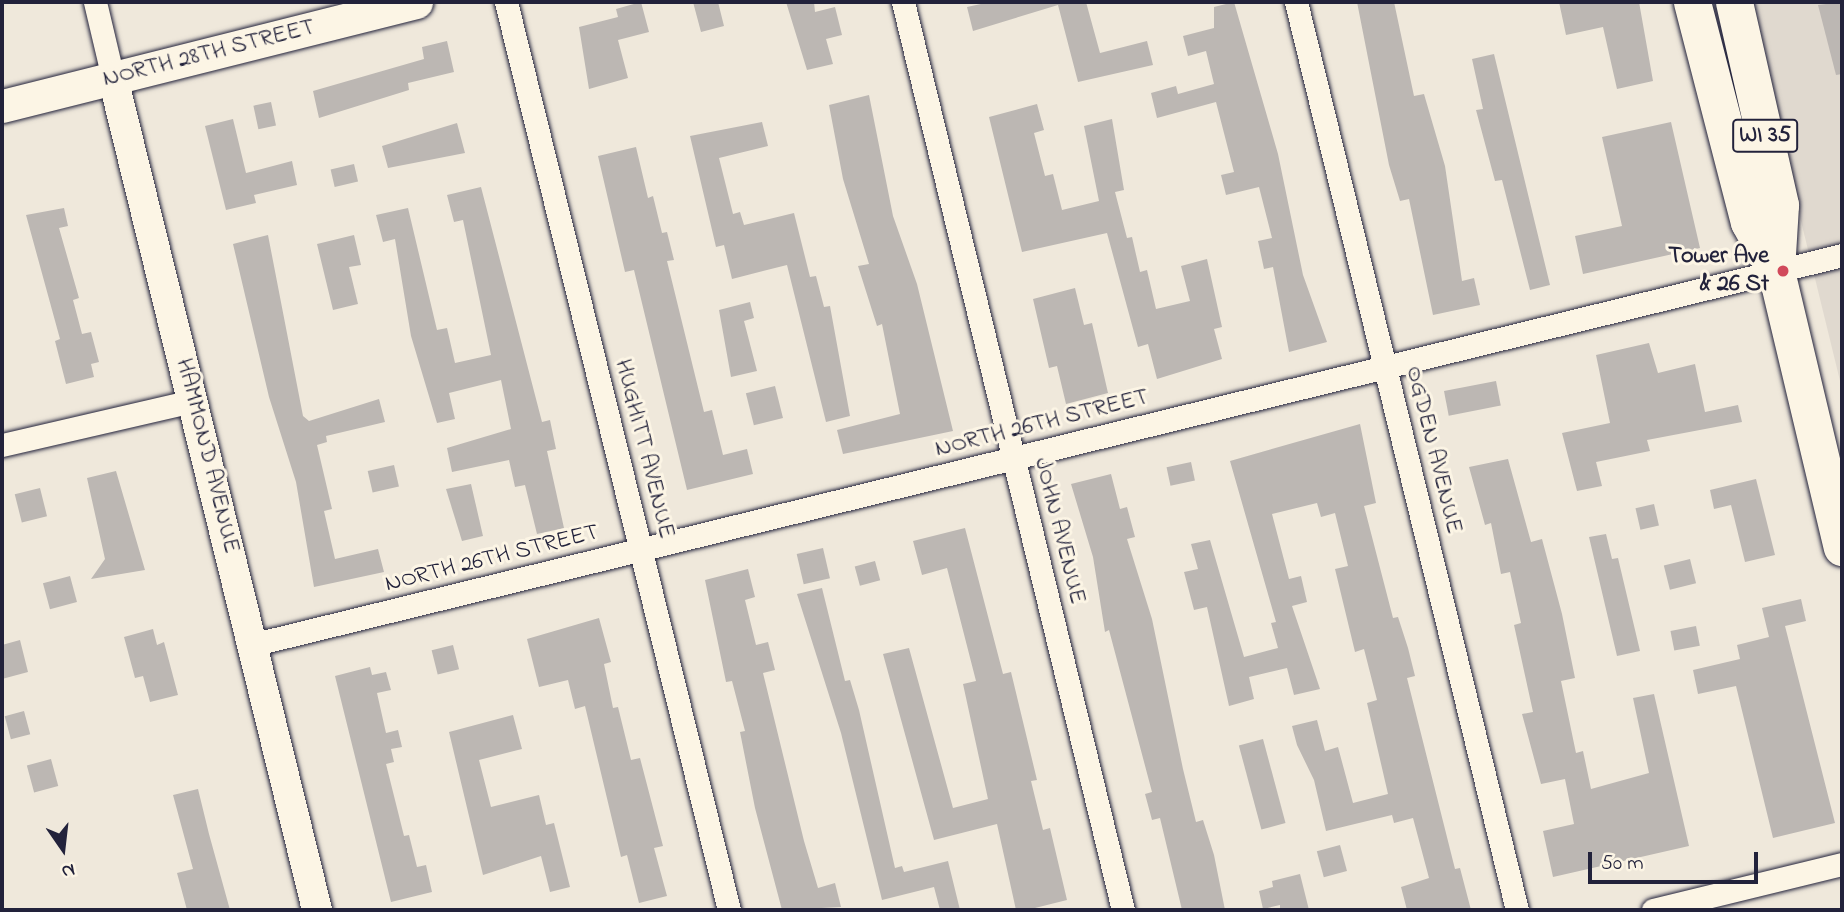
<!DOCTYPE html>
<style>
body{margin:0}
#map{position:relative;width:1844px;height:912px;overflow:hidden;background:#efe8db;font-family:"Indie Flower",sans-serif}
div>[style]{position:absolute}
.built>*{inset:0;background:#e0d9cf}
.building>*{inset:0;background:#bcb7b3;transform-origin:0 0}
.roads{filter:drop-shadow(0 0 2px #22223b) drop-shadow(0 0 2px #22223b)}
.minor>*{height:23px;margin:-11.5px;padding:0 11.5px;transform-origin:11.5px;border-radius:11.5px;background:#fcf5e5}
.tertiary>*{height:30px;margin:-15px;padding:0 15px;transform-origin:15px;border-radius:15px;background:#fcf5e5}
.secondary>*{height:33px;margin:-16.5px;padding:0 16.5px;transform-origin:16.5px;border-radius:16.5px;background:#fcf5e5}
.primary>*{height:37px;margin:-18.5px;padding:0 18.5px;transform-origin:18.5px;border-radius:18.5px;background:#fcf5e5}
.dots>*{width:19px;height:19px;translate:-50% -50%;box-sizing:border-box;border:4px solid #fcf5e5;border-radius:50%}
span{translate:-50% -50%;white-space:nowrap;text-align:center;line-height:1.15;-webkit-text-stroke:6px #fcf5e5;paint-order:stroke}
.shield-label span{padding:2px 5px;background:#fcf5e5;border:2px solid;border-radius:5px;-webkit-text-stroke-width:0}
.shield-label{font-size:23px;color:#22223b;font-weight:700}
.street-label{font-size:24px;color:#22223b}
.poi-label{font-size:24px;color:#22223b;font-weight:700}
.right{translate:-100% -50%;text-align:right}
.frame{position:absolute;inset:0;border:4px solid #22223b;pointer-events:none}
.north{position:absolute;left:28px;top:814px;width:70px;height:70px;-webkit-text-stroke:5px #fcf5e5;paint-order:stroke;rotate:166deg;font-size:19px;font-weight:700;line-height:28px;text-align:center;color:#22223b}
.north::after{content:'';display:block;margin:auto;width:24px;height:32px;background:#22223b;clip-path:polygon(50% 0,100% 100%,50% 72%,0 100%)}
.scale{position:absolute;left:1588px;top:852px;width:170px;height:32px;box-sizing:border-box;border:4px solid #22223b;border-top:0;padding-left:9px;font-size:21px;line-height:24px;white-space:nowrap;color:#22223b;-webkit-text-stroke:5px #fcf5e5;paint-order:stroke}
</style>
<div id="map">
<div class="built">
<div style="clip-path:polygon(1747px 2px,1842px 2px,1842px 389px,1800px 217px)"></div>
</div>
<div class="building">
<div style="clip-path:polygon(641px 2px,649px 32px,618px 40px,628px 78px,589px 89px,579px 27px,618px 17px,616px 9px)"></div>
<div style="clip-path:polygon(693px 2px,718px 2px,724px 26px,701px 32px)"></div>
<div style="clip-path:polygon(786px 2px,814px 2px,815px 12px,835px 7px,842px 35px,826px 39px,833px 64px,807px 70px)"></div>
<div style="clip-path:polygon(990px 2px,1086px 2px,1100px 53px,1147px 41px,1153px 65px,1078px 82px,1058px 5px,973px 31px,967px 7px)"></div>
<div style="clip-path:polygon(1234px 2px,1278px 154px,1303px 275px,1327px 342px,1289px 352px,1273px 267px,1264px 269px,1258px 241px,1272px 238px,1259px 187px,1226px 195px,1221px 175px,1234px 172px,1216px 102px,1157px 118px,1151px 93px,1176px 86px,1178px 94px,1214px 84px,1206px 51px,1188px 56px,1183px 36px,1214px 28px,1214px 7px)"></div>
<div style="clip-path:polygon(1357px 2px,1394px 2px,1414px 96px,1424px 94px,1445px 166px,1462px 281px,1474px 278px,1480px 305px,1433px 315px,1409px 199px,1400px 201px,1389px 165px)"></div>
<div style="clip-path:polygon(1559px 2px,1639px 2px,1653px 81px,1617px 89px,1603px 27px,1566px 35px)"></div>
<div style="clip-path:polygon(1842px 2px,1842px 74px,1836px 75px,1818px 5px)"></div>
<div style="clip-path:polygon(447px 41px,454px 72px,408px 83px,409px 90px,319px 118px,313px 91px,424px 59px,422px 47px)"></div>
<div style="clip-path:polygon(1494px 54px,1550px 285px,1530px 290px,1502px 180px,1495px 181px,1476px 110px,1483px 109px,1472px 59px)"></div>
<div style="clip-path:polygon(869px 95px,893px 216px,917px 284px,953px 431px,843px 454px,837px 430px,900px 414px,882px 324px,877px 326px,858px 266px,869px 264px,843px 179px,829px 105px)"></div>
<div style="left:271px;top:102px;width:24px;height:18px;rotate:78deg"></div>
<div style="clip-path:polygon(1037px 104px,1044px 130px,1034px 133px,1045px 176px,1053px 174px,1062px 210px,1099px 201px,1084px 126px,1112px 119px,1124px 190px,1115px 192px,1127px 238px,1132px 237px,1140px 272px,1147px 270px,1156px 309px,1190px 301px,1181px 266px,1207px 259px,1222px 327px,1214px 329px,1222px 359px,1157px 379px,1148px 344px,1138px 347px,1107px 233px,1022px 252px,989px 117px)"></div>
<div style="clip-path:polygon(233px 119px,246px 173px,292px 161px,297px 185px,254px 195px,256px 203px,226px 210px,205px 126px)"></div>
<div style="clip-path:polygon(762px 122px,768px 146px,719px 158px,733px 214px,740px 212px,744px 225px,794px 213px,810px 277px,816px 276px,824px 307px,830px 306px,850px 416px,826px 422px,787px 265px,732px 279px,724px 245px,716px 247px,690px 136px)"></div>
<div style="clip-path:polygon(1671px 122px,1700px 248px,1583px 274px,1575px 236px,1622px 226px,1602px 137px)"></div>
<div style="clip-path:polygon(457px 123px,465px 153px,388px 168px,382px 146px)"></div>
<div style="clip-path:polygon(636px 147px,648px 198px,653px 196px,662px 233px,667px 232px,674px 260px,667px 261px,704px 412px,712px 410px,723px 455px,747px 449px,753px 474px,687px 490px,634px 270px,625px 272px,598px 156px)"></div>
<div style="left:354px;top:164px;width:18px;height:24px;rotate:77deg"></div>
<div style="clip-path:polygon(481px 187px,542px 422px,550px 420px,556px 449px,547px 451px,564px 528px,537px 534px,525px 485px,515px 487px,509px 460px,452px 472px,447px 448px,511px 429px,501px 380px,449px 393px,455px 419px,437px 423px,411px 336px,395px 239px,383px 242px,376px 215px,408px 208px,437px 330px,447px 328px,455px 363px,491px 355px,463px 220px,454px 222px,447px 195px)"></div>
<div style="clip-path:polygon(64px 208px,68px 226px,59px 228px,79px 298px,73px 300px,82px 334px,91px 332px,99px 362px,91px 364px,94px 377px,66px 384px,55px 341px,60px 339px,26px 215px)"></div>
<div style="clip-path:polygon(268px 235px,303px 416px,309px 421px,379px 399px,385px 422px,326px 436px,327px 442px,317px 445px,332px 509px,324px 511px,335px 559px,378px 549px,384px 572px,314px 587px,296px 482px,269px 397px,233px 244px)"></div>
<div style="clip-path:polygon(354px 235px,361px 265px,349px 267px,358px 304px,333px 310px,317px 244px)"></div>
<div style="clip-path:polygon(1075px 288px,1084px 325px,1092px 323px,1108px 393px,1066px 404px,1057px 366px,1049px 368px,1033px 299px)"></div>
<div style="clip-path:polygon(750px 302px,754px 318px,744px 321px,757px 371px,731px 377px,719px 310px)"></div>
<div style="clip-path:polygon(1649px 343px,1658px 373px,1695px 364px,1705px 412px,1738px 405px,1742px 422px,1647px 440px,1650px 451px,1596px 462px,1602px 486px,1577px 491px,1562px 433px,1610px 423px,1596px 355px)"></div>
<div style="left:1496px;top:381px;width:25px;height:53px;rotate:79deg"></div>
<div style="left:775px;top:386px;width:33px;height:30px;rotate:76deg"></div>
<div style="clip-path:polygon(1360px 424px,1376px 503px,1364px 506px,1393px 618px,1398px 617px,1408px 648px,1415px 676px,1407px 678px,1455px 869px,1460px 868px,1471px 910px,1407px 910px,1401px 887px,1429px 878px,1413px 818px,1394px 823px,1392px 815px,1326px 831px,1314px 780px,1297px 745px,1292px 726px,1317px 720px,1325px 751px,1338px 747px,1353px 803px,1388px 794px,1367px 703px,1377px 700px,1364px 649px,1355px 652px,1335px 569px,1348px 566px,1335px 513px,1321px 517px,1317px 503px,1272px 514px,1289px 579px,1301px 576px,1307px 602px,1292px 606px,1320px 689px,1294px 695px,1287px 668px,1249px 677px,1254px 699px,1229px 706px,1207px 607px,1194px 610px,1184px 572px,1198px 569px,1191px 544px,1210px 540px,1244px 657px,1278px 648px,1271px 623px,1276px 622px,1230px 461px)"></div>
<div style="clip-path:polygon(1508px 459px,1531px 542px,1542px 539px,1562px 614px,1575px 678px,1561px 681px,1576px 753px,1583px 751px,1591px 789px,1649px 773px,1633px 698px,1654px 694px,1689px 846px,1553px 877px,1543px 831px,1574px 824px,1565px 779px,1541px 784px,1522px 714px,1533px 712px,1514px 625px,1521px 623px,1510px 572px,1501px 574px,1491px 523px,1485px 525px,1469px 467px)"></div>
<div style="left:1191px;top:462px;width:19px;height:25px;rotate:78deg"></div>
<div style="left:394px;top:465px;width:22px;height:27px;rotate:77deg"></div>
<div style="clip-path:polygon(116px 471px,145px 570px,91px 579px,105px 559px,87px 478px)"></div>
<div style="clip-path:polygon(1111px 474px,1120px 509px,1127px 507px,1135px 537px,1127px 539px,1152px 619px,1183px 769px,1196px 822px,1203px 820px,1214px 855px,1225px 910px,1182px 910px,1160px 818px,1152px 820px,1145px 794px,1152px 792px,1109px 630px,1105px 632px,1093px 557px,1071px 484px)"></div>
<div style="clip-path:polygon(1756px 479px,1775px 555px,1745px 562px,1731px 505px,1714px 509px,1710px 490px)"></div>
<div style="clip-path:polygon(471px 484px,483px 536px,462px 541px,446px 489px)"></div>
<div style="left:40px;top:488px;width:29px;height:26px;rotate:76deg"></div>
<div style="left:1654px;top:504px;width:22px;height:19px;rotate:77deg"></div>
<div style="clip-path:polygon(965px 528px,1003px 674px,1011px 672px,1037px 780px,1031px 781px,1043px 830px,1050px 828px,1067px 900px,1027px 910px,1016px 910px,997px 824px,934px 840px,883px 654px,909px 648px,953px 808px,988px 799px,963px 684px,976px 681px,947px 568px,922px 575px,913px 541px)"></div>
<div style="clip-path:polygon(1606px 534px,1612px 559px,1618px 558px,1640px 651px,1617px 656px,1589px 537px)"></div>
<div style="left:823px;top:548px;width:31px;height:27px;rotate:77deg"></div>
<div style="left:1690px;top:559px;width:25px;height:27px;rotate:76deg"></div>
<div style="left:875px;top:561px;width:20px;height:21px;rotate:75deg"></div>
<div style="clip-path:polygon(748px 569px,755px 597px,745px 600px,756px 645px,768px 642px,775px 670px,763px 673px,804px 841px,818px 888px,835px 883px,841px 907px,782px 910px,755px 808px,740px 732px,745px 731px,732px 681px,726px 682px,705px 580px)"></div>
<div style="left:70px;top:576px;width:27px;height:28px;rotate:75deg"></div>
<div style="clip-path:polygon(822px 588px,845px 681px,850px 680px,859px 710px,895px 868px,902px 866px,904px 872px,948px 861px,960px 910px,940px 910px,934px 887px,882px 900px,841px 733px,797px 594px)"></div>
<div style="clip-path:polygon(1801px 599px,1806px 621px,1785px 626px,1835px 823px,1773px 838px,1736px 686px,1698px 694px,1693px 670px,1740px 659px,1737px 645px,1769px 637px,1762px 608px)"></div>
<div style="clip-path:polygon(599px 618px,611px 662px,604px 664px,613px 708px,618px 707px,631px 760px,640px 758px,663px 846px,654px 848px,667px 896px,639px 903px,627px 855px,621px 857px,585px 706px,575px 709px,568px 680px,539px 687px,527px 639px)"></div>
<div style="left:1696px;top:626px;width:20px;height:26px;rotate:79deg"></div>
<div style="clip-path:polygon(153px 629px,157px 645px,164px 642px,178px 695px,150px 702px,143px 676px,135px 678px,124px 637px)"></div>
<div style="clip-path:polygon(20px 640px,28px 672px,2px 679px,2px 645px)"></div>
<div style="left:453px;top:645px;width:25px;height:22px;rotate:76deg"></div>
<div style="clip-path:polygon(370px 667px,372px 675px,386px 672px,391px 690px,377px 693px,386px 733px,398px 730px,402px 747px,391px 749px,394px 762px,386px 764px,404px 836px,409px 835px,417px 867px,426px 865px,432px 892px,391px 902px,335px 676px)"></div>
<div style="left:24px;top:711px;width:24px;height:20px;rotate:75deg"></div>
<div style="clip-path:polygon(513px 715px,522px 749px,479px 760px,491px 807px,539px 795px,546px 825px,554px 823px,570px 887px,550px 892px,541px 856px,483px 875px,449px 732px)"></div>
<div style="left:1263px;top:739px;width:87px;height:25px;rotate:75deg"></div>
<div style="left:51px;top:759px;width:28px;height:25px;rotate:75deg"></div>
<div style="clip-path:polygon(198px 789px,209px 834px,230px 910px,187px 910px,177px 873px,193px 869px,173px 795px)"></div>
<div style="left:1340px;top:845px;width:27px;height:24px;rotate:75deg"></div>
<div style="clip-path:polygon(1300px 874px,1309px 910px,1280px 910px,1280px 905px,1263px 909px,1259px 891px,1273px 887px,1272px 881px)"></div>
</div>
<div class="roads">
<div class="minor">
<div style="left:95px;top:2px;width:78px;rotate:76.7deg"></div>
<div style="left:506px;top:2px;width:935px;rotate:76.2deg"></div>
<div style="left:903px;top:2px;width:934px;rotate:76.38deg"></div>
<div style="left:1296px;top:2px;width:935px;rotate:76.32deg"></div>
<div style="left:2px;top:445px;width:195px;rotate:-13deg"></div>
<div style="left:255px;top:644px;width:1634px;rotate:-13.77deg"></div>
<div style="left:1653px;top:910px;width:195px;rotate:-13.7deg"></div>
</div>
<div class="tertiary">
<div style="left:113px;top:78px;width:857px;rotate:76.22deg"></div>
</div>
<div class="secondary">
<div style="left:2px;top:106px;width:427px;rotate:-14.1deg"></div>
</div>
<div class="primary">
<div style="left:1692px;top:2px;width:227px;rotate:75.5deg"></div>
<div style="left:1749px;top:222px;width:56px;rotate:61.1deg"></div>
<div style="left:1776px;top:271px;width:284px;rotate:76.6deg"></div>
<div style="left:1734px;top:2px;width:208px;rotate:77.2deg"></div>
<div style="left:1780px;top:205px;width:66px;rotate:93.5deg"></div>
</div>
</div>
<div class="dots">
<div style="left:1783px;top:271px;background:#d1495b"></div>
</div>
<div class="shield-label">
<span style="left:1765px;top:136px">WI 35</span>
</div>
<div class="street-label">
<span style="left:209px;top:54px;rotate:-14deg">NORTH 28TH STREET</span>
<span style="left:1042px;top:424px;rotate:-14deg">NORTH 26TH STREET</span>
<span style="left:644px;top:449px;rotate:76deg">HUGHITT AVENUE</span>
<span style="left:1433px;top:450px;rotate:76deg">OGDEN AVENUE</span>
<span style="left:207px;top:456px;rotate:76deg">HAMMOND AVENUE</span>
<span style="left:1059px;top:531px;rotate:76deg">JOHN AVENUE</span>
<span style="left:492px;top:559px;rotate:-14deg">NORTH 26TH STREET</span>
</div>
<div class="poi-label">
<span class="right" style="left:1769px;top:271px">Tower Ave<br>&amp; 26 St</span>
</div>
<div class="frame"></div>
<div class="north">N</div>
<div class="scale">50 m</div>
</div>
